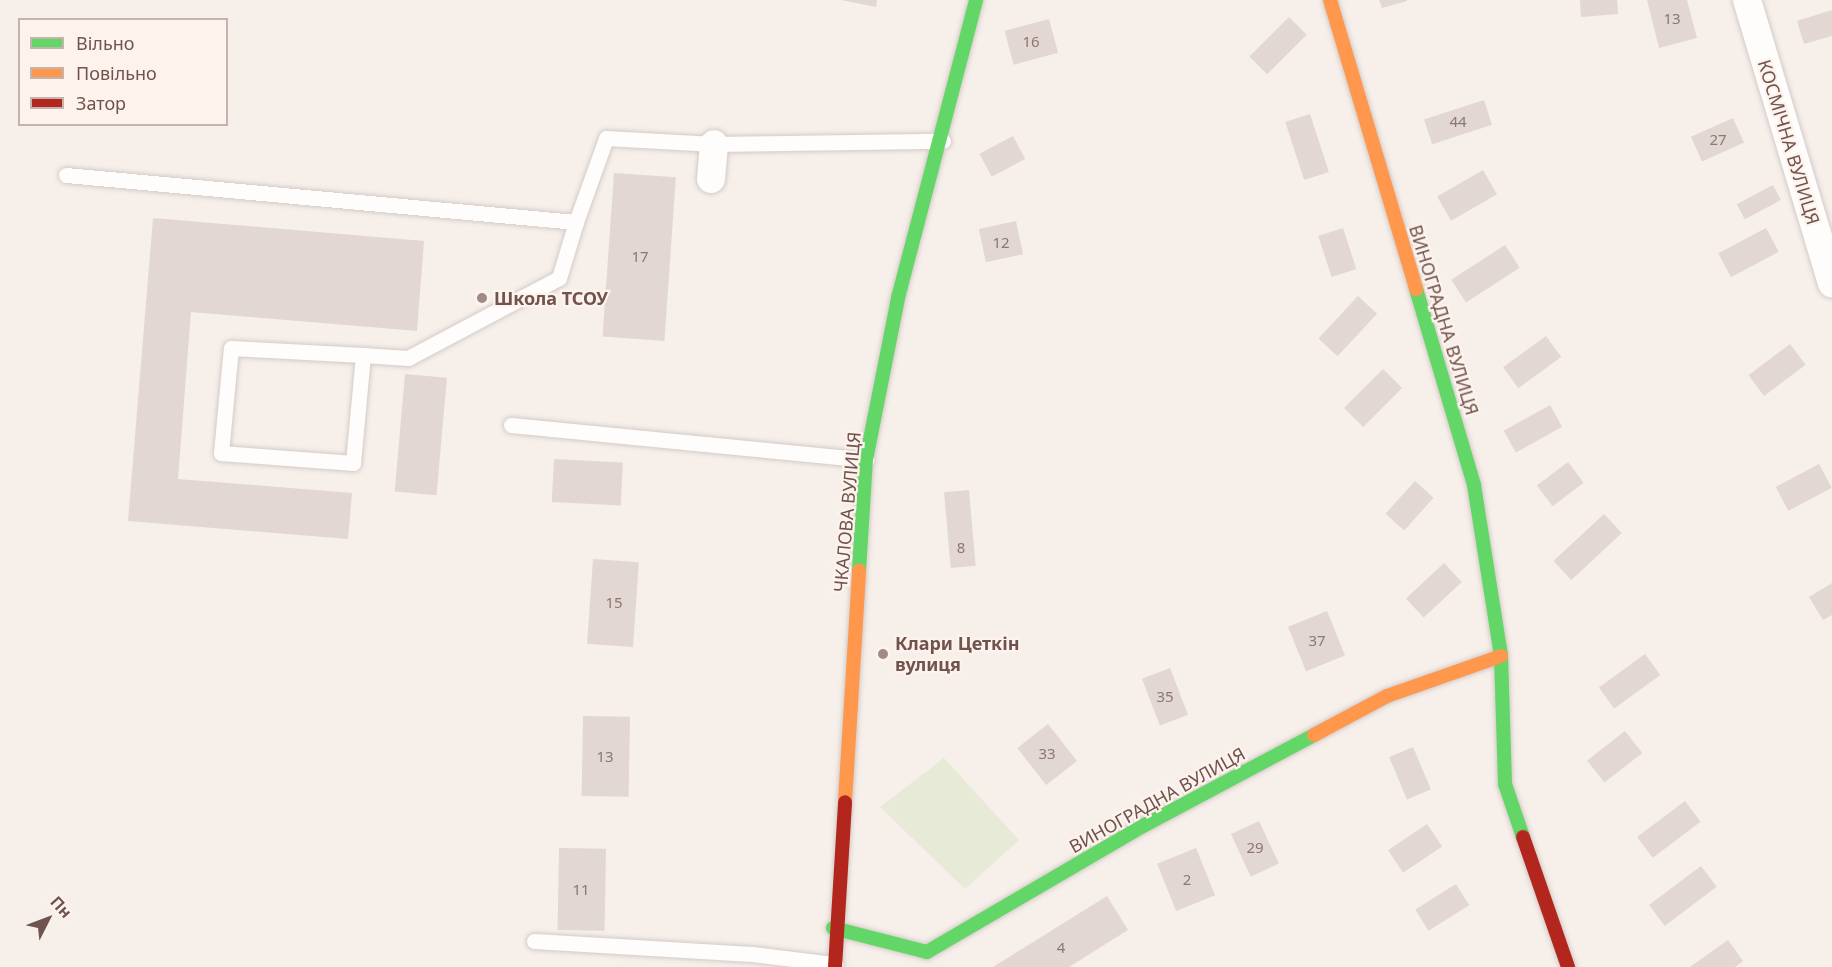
<!DOCTYPE html>
<meta charset="utf-8">
<style>
body{margin:0}
#map{position:relative;width:1832px;height:967px;overflow:hidden;background:#f6efea;font-family:"Noto Sans",sans-serif}
div>[style]{position:absolute}
.green>*{inset:0;background:#e6ead6}
.building>*{inset:0;background:#e2d7d3;transform-origin:0 0}
.roads{filter:drop-shadow(0 0 2px #d4cbc7) drop-shadow(0 0 2px #d4cbc7)}
.lane>*{height:15px;margin:-7.5px;padding:0 7.5px;transform-origin:7.5px;border-radius:7.5px;background:#fefdfc}
.street>*{height:28px;margin:-14px;padding:0 14px;transform-origin:14px;border-radius:14px;background:#fefdfc}
.fast>*{height:14px;margin:-7px;padding:0 7px;transform-origin:7px;border-radius:7px;background:#63d668}
.slow>*{height:14px;margin:-7px;padding:0 7px;transform-origin:7px;border-radius:7px;background:#ff974d}
.jam>*{height:14px;margin:-7px;padding:0 7px;transform-origin:7px;border-radius:7px;background:#b3261e}
.dots>*{width:16px;height:16px;translate:-50% -50%;box-sizing:border-box;border:3px solid #fdf3ec;border-radius:50%}
span{translate:-50% -50%;white-space:nowrap;text-align:center;line-height:1.15;-webkit-text-stroke:4.5px #fdf3ec;paint-order:stroke}
.number-label{font-size:15px;color:#8e7671}
.number-label span{-webkit-text-stroke-width:0}
.street-label{font-size:18px;color:#70534e}
.poi-label{font-size:18px;color:#70534e;font-weight:700}
.left{translate:0 -50%;text-align:left}
.legend{position:absolute;left:18px;top:18px;width:210px;height:108px;box-sizing:border-box;background:#fdf3ec;border:2px solid #c5b3ad;margin:0;padding:8px 10px;list-style:none;font-size:18px;color:#70534e}
.legend li{display:flex;align-items:center;gap:12px;height:30px}
.legend b{width:30px;border:2px solid #c5b3ad}
.north{position:absolute;left:18px;top:889px;width:60px;height:60px;-webkit-text-stroke:4px #fdf3ec;paint-order:stroke;rotate:48deg;font-size:16px;font-weight:700;line-height:24px;text-align:center;color:#70534e}
.north::after{content:'';display:block;margin:auto;width:21px;height:27px;background:#70534e;clip-path:polygon(50% 0,100% 100%,50% 72%,0 100%)}
</style>
<div id="map">
<div class="green">
<div style="clip-path:polygon(944px 758px,1019px 840px,965px 889px,880px 807px)"></div>
</div>
<div class="building">
<div style="clip-path:polygon(841px 0,877px 0,876px 7px)"></div>
<div style="clip-path:polygon(1379px 0,1407px 0,1407px 1px,1382px 8px)"></div>
<div style="clip-path:polygon(1580px 0,1617px 0,1618px 14px,1581px 17px)"></div>
<div style="clip-path:polygon(1647px 0,1687px 0,1697px 38px,1659px 48px)"></div>
<div style="clip-path:polygon(1832px 10px,1832px 36px,1804px 44px,1797px 21px)"></div>
<div style="left:1289px;top:17px;width:25px;height:56px;rotate:45deg"></div>
<div style="left:1049px;top:19px;width:35px;height:46px;rotate:75deg"></div>
<div style="left:1484px;top:100px;width:26px;height:63px;rotate:72deg"></div>
<div style="left:1310px;top:114px;width:61px;height:26px;rotate:72deg"></div>
<div style="left:1733px;top:118px;width:27px;height:46px;rotate:66deg"></div>
<div style="left:1013px;top:136px;width:26px;height:38px;rotate:62deg"></div>
<div style="left:1483px;top:170px;width:28px;height:53px;rotate:60deg"></div>
<div style="left:614px;top:173px;width:62px;height:164px;rotate:4deg"></div>
<div style="left:1773px;top:185px;width:17px;height:41px;rotate:62deg"></div>
<div style="clip-path:polygon(153px 218px,424px 241px,417px 331px,191px 312px,178px 479px,352px 493px,348px 539px,128px 521px)"></div>
<div style="left:1016px;top:221px;width:34px;height:38px;rotate:78deg"></div>
<div style="left:1343px;top:228px;width:43px;height:26px;rotate:72deg"></div>
<div style="left:1766px;top:228px;width:27px;height:54px;rotate:62deg"></div>
<div style="left:1505px;top:245px;width:27px;height:64px;rotate:57deg"></div>
<div style="left:1358px;top:296px;width:26px;height:58px;rotate:43deg"></div>
<div style="left:1546px;top:336px;width:26px;height:53px;rotate:54deg"></div>
<div style="left:1790px;top:344px;width:26px;height:52px;rotate:53deg"></div>
<div style="left:1383px;top:369px;width:27px;height:55px;rotate:45deg"></div>
<div style="left:405px;top:374px;width:42px;height:118px;rotate:5deg"></div>
<div style="left:1550px;top:405px;width:25px;height:53px;rotate:61deg"></div>
<div style="left:554px;top:459px;width:69px;height:43px;rotate:3deg"></div>
<div style="left:1568px;top:462px;width:26px;height:39px;rotate:53deg"></div>
<div style="left:1819px;top:464px;width:27px;height:49px;rotate:62deg"></div>
<div style="left:1415px;top:481px;width:25px;height:44px;rotate:42deg"></div>
<div style="left:969px;top:490px;width:76px;height:25px;rotate:85deg"></div>
<div style="left:1604px;top:514px;width:26px;height:69px;rotate:47deg"></div>
<div style="left:593px;top:559px;width:46px;height:85px;rotate:4deg"></div>
<div style="left:1444px;top:563px;width:26px;height:52px;rotate:47deg"></div>
<div style="clip-path:polygon(1832px 583px,1832px 615px,1823px 620px,1809px 597px)"></div>
<div style="left:1327px;top:611px;width:48px;height:42px;rotate:68deg"></div>
<div style="left:1645px;top:654px;width:26px;height:57px;rotate:54deg"></div>
<div style="left:1170px;top:668px;width:50px;height:30px;rotate:69deg"></div>
<div style="left:583px;top:716px;width:47px;height:80px;rotate:1deg"></div>
<div style="left:1048px;top:724px;width:47px;height:39px;rotate:52deg"></div>
<div style="left:1625px;top:731px;width:28px;height:48px;rotate:52deg"></div>
<div style="left:1413px;top:747px;width:46px;height:26px;rotate:67deg"></div>
<div style="left:1685px;top:801px;width:26px;height:60px;rotate:53deg"></div>
<div style="left:1259px;top:821px;width:47px;height:31px;rotate:65deg"></div>
<div style="left:1427px;top:824px;width:27px;height:47px;rotate:56deg"></div>
<div style="left:559px;top:848px;width:47px;height:82px;rotate:1deg"></div>
<div style="left:1196px;top:848px;width:51px;height:42px;rotate:68deg"></div>
<div style="left:1701px;top:866px;width:26px;height:65px;rotate:53deg"></div>
<div style="left:1456px;top:884px;width:25px;height:48px;rotate:58deg"></div>
<div style="clip-path:polygon(1107px 896px,1128px 930px,1069px 967px,993px 967px)"></div>
<div style="clip-path:polygon(1728px 940px,1743px 961px,1735px 967px,1690px 967px)"></div>
</div>
<div class="roads">
<div class="lane">
<div style="left:66px;top:175px;width:512px;rotate:5.27deg"></div>
<div style="left:576px;top:222px;width:89px;rotate:-70.3deg"></div>
<div style="left:606px;top:138px;width:108px;rotate:3.2deg"></div>
<div style="left:714px;top:144px;width:229px;rotate:-0.8deg"></div>
<div style="left:363px;top:355px;width:108px;rotate:95.3deg"></div>
<div style="left:353px;top:463px;width:132px;rotate:-175.7deg"></div>
<div style="left:221px;top:453px;width:105px;rotate:-84.6deg"></div>
<div style="left:231px;top:348px;width:132px;rotate:3deg"></div>
<div style="left:363px;top:355px;width:45px;rotate:3.8deg"></div>
<div style="left:408px;top:358px;width:171px;rotate:-27.9deg"></div>
<div style="left:559px;top:278px;width:59px;rotate:-73.1deg"></div>
<div style="left:511px;top:425px;width:357px;rotate:5.6deg"></div>
<div style="left:534px;top:941px;width:218px;rotate:3.4deg"></div>
<div style="left:752px;top:954px;width:84px;rotate:6.9deg"></div>
</div>
<div class="street">
<div style="left:1747px;top:0;width:296px;rotate:73.3deg"></div>
<div style="left:711px;top:179px;width:35px;rotate:-85deg"></div>
</div>
<div class="fast">
<div style="left:1416px;top:289px;width:204px;rotate:73.5deg"></div>
<div style="left:1474px;top:485px;width:173px;rotate:81deg"></div>
<div style="left:1501px;top:656px;width:128px;rotate:88.2deg"></div>
<div style="left:1505px;top:784px;width:56px;rotate:71.2deg"></div>
<div style="left:859px;top:570px;width:110px;rotate:-86.4deg"></div>
<div style="left:866px;top:460px;width:169px;rotate:-78.8deg"></div>
<div style="left:899px;top:294px;width:304px;rotate:-75.3deg"></div>
<div style="left:833px;top:928px;width:97px;rotate:14.3deg"></div>
<div style="left:927px;top:952px;width:250px;rotate:-30.3deg"></div>
<div style="left:1143px;top:826px;width:194px;rotate:-28deg"></div>
</div>
<div class="slow">
<div style="left:1330px;top:0;width:302px;rotate:73.4deg"></div>
<div style="left:1314px;top:735px;width:83px;rotate:-28.1deg"></div>
<div style="left:1387px;top:696px;width:121px;rotate:-19.3deg"></div>
<div style="left:845px;top:802px;width:232px;rotate:-86.5deg"></div>
</div>
<div class="jam">
<div style="left:1523px;top:837px;width:138px;rotate:70.9deg"></div>
<div style="left:835px;top:967px;width:165px;rotate:-86.5deg"></div>
</div>
</div>
<div class="dots">
<div style="left:482px;top:298px;background:#9f8a85"></div>
<div style="left:883px;top:654px;background:#9f8a85"></div>
</div>
<div class="number-label">
<span style="left:1672px;top:19px">13</span>
<span style="left:1031px;top:42px">16</span>
<span style="left:1458px;top:122px">44</span>
<span style="left:1718px;top:140px">27</span>
<span style="left:1001px;top:243px">12</span>
<span style="left:640px;top:257px">17</span>
<span style="left:961px;top:548px">8</span>
<span style="left:614px;top:603px">15</span>
<span style="left:1317px;top:641px">37</span>
<span style="left:1165px;top:697px">35</span>
<span style="left:1047px;top:754px">33</span>
<span style="left:605px;top:757px">13</span>
<span style="left:1255px;top:848px">29</span>
<span style="left:1187px;top:880px">2</span>
<span style="left:581px;top:890px">11</span>
<span style="left:1061px;top:948px">4</span>
</div>
<div class="street-label">
<span style="left:1789px;top:142px;rotate:73deg">КОСМІЧНА ВУЛИЦЯ</span>
<span style="left:1444px;top:320px;rotate:73deg">ВИНОГРАДНА ВУЛИЦЯ</span>
<span style="left:847px;top:512px;rotate:-85deg">ЧКАЛОВА ВУЛИЦЯ</span>
<span style="left:1157px;top:800px;rotate:-29deg">ВИНОГРАДНА ВУЛИЦЯ</span>
</div>
<div class="poi-label">
<span class="left" style="left:494px;top:298px">Школа ТСОУ</span>
<span class="left" style="left:895px;top:654px">Клари Цеткін<br>вулиця</span>
</div>
<ul class="legend">
<li><b style="height:8px;background:#63d668"></b>Вільно</li>
<li><b style="height:8px;background:#ff974d"></b>Повільно</li>
<li><b style="height:8px;background:#b3261e"></b>Затор</li>
</ul>
<div class="north">Пн</div>
</div>
